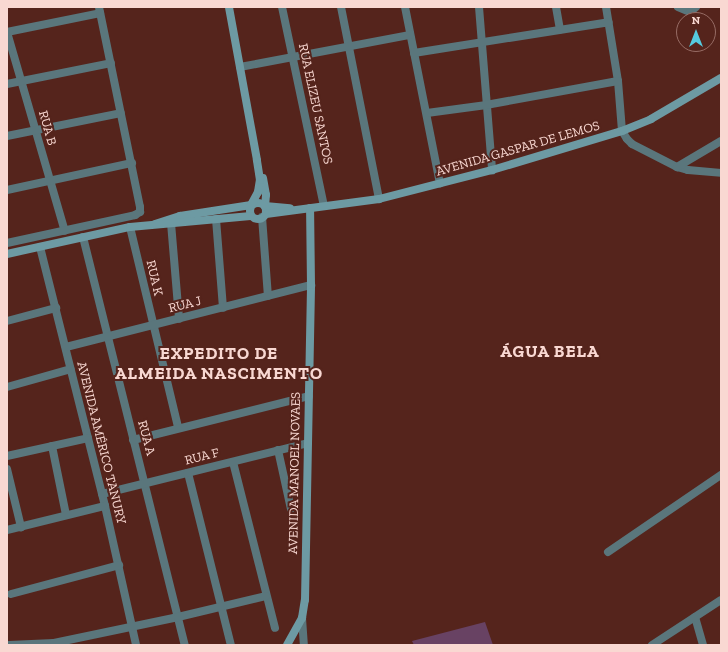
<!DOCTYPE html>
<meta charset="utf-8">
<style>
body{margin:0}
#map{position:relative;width:728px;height:652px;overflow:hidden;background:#55241c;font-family:"Zilla Slab",serif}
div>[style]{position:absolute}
.green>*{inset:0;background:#684263}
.street>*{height:8px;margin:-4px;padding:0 4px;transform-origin:4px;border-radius:4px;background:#5a767c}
.secondary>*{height:8px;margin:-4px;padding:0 4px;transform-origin:4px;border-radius:4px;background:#6d9aa3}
.secondary>.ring{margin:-4px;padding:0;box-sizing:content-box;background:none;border:8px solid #6d9aa3;border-radius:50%}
span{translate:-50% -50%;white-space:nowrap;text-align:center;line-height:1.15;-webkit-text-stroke:4px #55241c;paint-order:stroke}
.street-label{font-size:13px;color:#f9d8d2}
.district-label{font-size:17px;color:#f9d8d2;font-weight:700;letter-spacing:1px}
.frame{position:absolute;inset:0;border:8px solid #f9d8d2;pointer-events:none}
.north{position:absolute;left:676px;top:12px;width:40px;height:40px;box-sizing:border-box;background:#55241c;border:1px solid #976c65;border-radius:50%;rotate:0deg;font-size:11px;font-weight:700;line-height:16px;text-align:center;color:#f9d8d2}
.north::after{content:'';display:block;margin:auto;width:14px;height:18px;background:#55cadf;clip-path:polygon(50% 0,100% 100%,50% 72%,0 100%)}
</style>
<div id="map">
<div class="green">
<div style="clip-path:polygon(485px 622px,493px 645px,414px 645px,412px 641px)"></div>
</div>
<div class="street">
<div style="left:282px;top:7px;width:203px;rotate:78.1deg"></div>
<div style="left:341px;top:7px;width:196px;rotate:78.8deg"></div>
<div style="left:405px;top:7px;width:180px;rotate:78.8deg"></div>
<div style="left:479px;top:7px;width:164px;rotate:85.4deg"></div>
<div style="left:556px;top:7px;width:23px;rotate:80deg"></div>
<div style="left:606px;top:7px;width:75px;rotate:80.8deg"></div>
<div style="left:618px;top:81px;width:50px;rotate:85.4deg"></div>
<div style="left:622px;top:131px;width:9px;rotate:58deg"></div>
<div style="left:627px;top:139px;width:7px;rotate:45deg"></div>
<div style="left:632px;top:144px;width:51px;rotate:27.1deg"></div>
<div style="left:677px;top:167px;width:11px;rotate:15deg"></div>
<div style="left:688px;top:170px;width:33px;rotate:5deg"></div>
<div style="left:678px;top:7px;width:13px;rotate:23deg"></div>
<div style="left:690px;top:12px;width:8px;rotate:-40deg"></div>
<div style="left:7px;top:32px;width:207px;rotate:73.8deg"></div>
<div style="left:7px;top:32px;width:95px;rotate:-11.5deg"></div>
<div style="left:414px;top:53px;width:197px;rotate:-9deg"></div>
<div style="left:240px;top:67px;width:173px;rotate:-10.7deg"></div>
<div style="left:7px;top:84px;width:106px;rotate:-11.4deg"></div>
<div style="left:427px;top:113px;width:60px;rotate:-7.7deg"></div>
<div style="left:486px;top:105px;width:134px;rotate:-10.3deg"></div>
<div style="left:7px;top:136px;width:116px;rotate:-11.4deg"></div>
<div style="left:677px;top:167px;width:51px;rotate:-30.6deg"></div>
<div style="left:7px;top:190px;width:128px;rotate:-12.2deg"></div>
<div style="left:262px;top:217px;width:79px;rotate:85.7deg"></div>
<div style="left:216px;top:219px;width:89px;rotate:85.5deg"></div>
<div style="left:171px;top:223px;width:96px;rotate:85.2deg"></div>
<div style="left:130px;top:227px;width:206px;rotate:76.5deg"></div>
<div style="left:83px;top:237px;width:421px;rotate:76deg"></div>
<div style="left:7px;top:243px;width:131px;rotate:-12.3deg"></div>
<div style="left:135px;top:215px;width:6px;rotate:-31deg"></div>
<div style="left:140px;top:212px;width:5px;rotate:-90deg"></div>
<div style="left:140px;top:207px;width:204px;rotate:-101.6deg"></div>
<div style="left:40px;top:247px;width:267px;rotate:75.9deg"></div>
<div style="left:105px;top:506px;width:142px;rotate:77.4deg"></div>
<div style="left:7px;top:321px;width:51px;rotate:-14.9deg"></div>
<div style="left:66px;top:347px;width:253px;rotate:-14.2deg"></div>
<div style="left:7px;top:387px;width:66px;rotate:-15.7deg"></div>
<div style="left:133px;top:440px;width:181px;rotate:-14deg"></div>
<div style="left:52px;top:446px;width:70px;rotate:78.5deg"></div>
<div style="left:278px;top:450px;width:60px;rotate:77.6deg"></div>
<div style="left:7px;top:456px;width:83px;rotate:-12.5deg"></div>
<div style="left:233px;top:462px;width:171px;rotate:75.8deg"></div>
<div style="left:7px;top:469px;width:60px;rotate:76.4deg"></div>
<div style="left:188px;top:473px;width:177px;rotate:76deg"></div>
<div style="left:102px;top:494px;width:212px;rotate:-13.9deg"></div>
<div style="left:7px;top:530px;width:101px;rotate:-13.8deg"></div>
<div style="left:608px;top:552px;width:137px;rotate:-34.3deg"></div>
<div style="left:11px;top:594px;width:112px;rotate:-15deg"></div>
<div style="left:695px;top:617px;width:29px;rotate:74deg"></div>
<div style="left:302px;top:618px;width:27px;rotate:86deg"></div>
<div style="left:9px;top:645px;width:45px;rotate:-2.5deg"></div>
<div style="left:54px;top:643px;width:127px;rotate:-11.8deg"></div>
<div style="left:178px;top:617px;width:90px;rotate:-13.4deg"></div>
<div style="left:652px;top:645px;width:82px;rotate:-33.1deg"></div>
</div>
<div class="secondary">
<div style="left:263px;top:178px;width:17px;rotate:80deg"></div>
<div style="left:266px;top:195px;width:11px;rotate:95deg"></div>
<div style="left:265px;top:206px;width:25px;rotate:5deg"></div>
<div class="ring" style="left:250px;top:203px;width:8px;height:8px"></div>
<div style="left:266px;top:214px;width:114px;rotate:-7.6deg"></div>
<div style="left:379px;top:199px;width:117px;rotate:-14.4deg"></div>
<div style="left:492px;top:170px;width:136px;rotate:-16.7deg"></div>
<div style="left:622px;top:131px;width:31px;rotate:-22deg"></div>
<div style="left:651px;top:119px;width:81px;rotate:-30.4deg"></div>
<div style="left:155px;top:224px;width:26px;rotate:-18deg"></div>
<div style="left:180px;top:216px;width:72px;rotate:-8.8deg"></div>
<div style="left:251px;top:205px;width:15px;rotate:-62deg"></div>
<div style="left:258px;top:192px;width:12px;rotate:-81deg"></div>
<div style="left:260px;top:180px;width:20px;rotate:-99deg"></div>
<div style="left:257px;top:160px;width:156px;rotate:-100.4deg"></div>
<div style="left:7px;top:254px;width:126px;rotate:-12.4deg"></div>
<div style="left:130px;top:227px;width:121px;rotate:-5.2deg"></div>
<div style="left:287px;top:645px;width:31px;rotate:-61deg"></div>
<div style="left:302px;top:618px;width:18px;rotate:-81deg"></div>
<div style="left:305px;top:600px;width:315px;rotate:-88.9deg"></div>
<div style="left:311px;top:285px;width:77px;rotate:-90.7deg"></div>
</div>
<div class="street-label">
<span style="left:315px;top:104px;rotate:78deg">RUA ELIZEU SANTOS</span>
<span style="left:47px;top:128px;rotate:74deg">RUA B</span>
<span style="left:518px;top:149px;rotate:-16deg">AVENIDA GASPAR DE LEMOS</span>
<span style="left:154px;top:278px;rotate:77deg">RUA K</span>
<span style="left:185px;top:305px;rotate:-14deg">RUA J</span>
<span style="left:146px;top:438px;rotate:75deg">RUA A</span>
<span style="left:101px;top:443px;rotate:76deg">AVENIDA AMÉRICO TANURY</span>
<span style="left:202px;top:457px;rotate:-14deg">RUA F</span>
<span style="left:295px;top:473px;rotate:-89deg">AVENIDA MANOEL NOVAES</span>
</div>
<div class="district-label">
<span style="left:550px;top:352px">ÁGUA BELA</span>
<span style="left:219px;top:364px">EXPEDITO DE<br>ALMEIDA NASCIMENTO</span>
</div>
<div class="frame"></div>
<div class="north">N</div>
</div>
